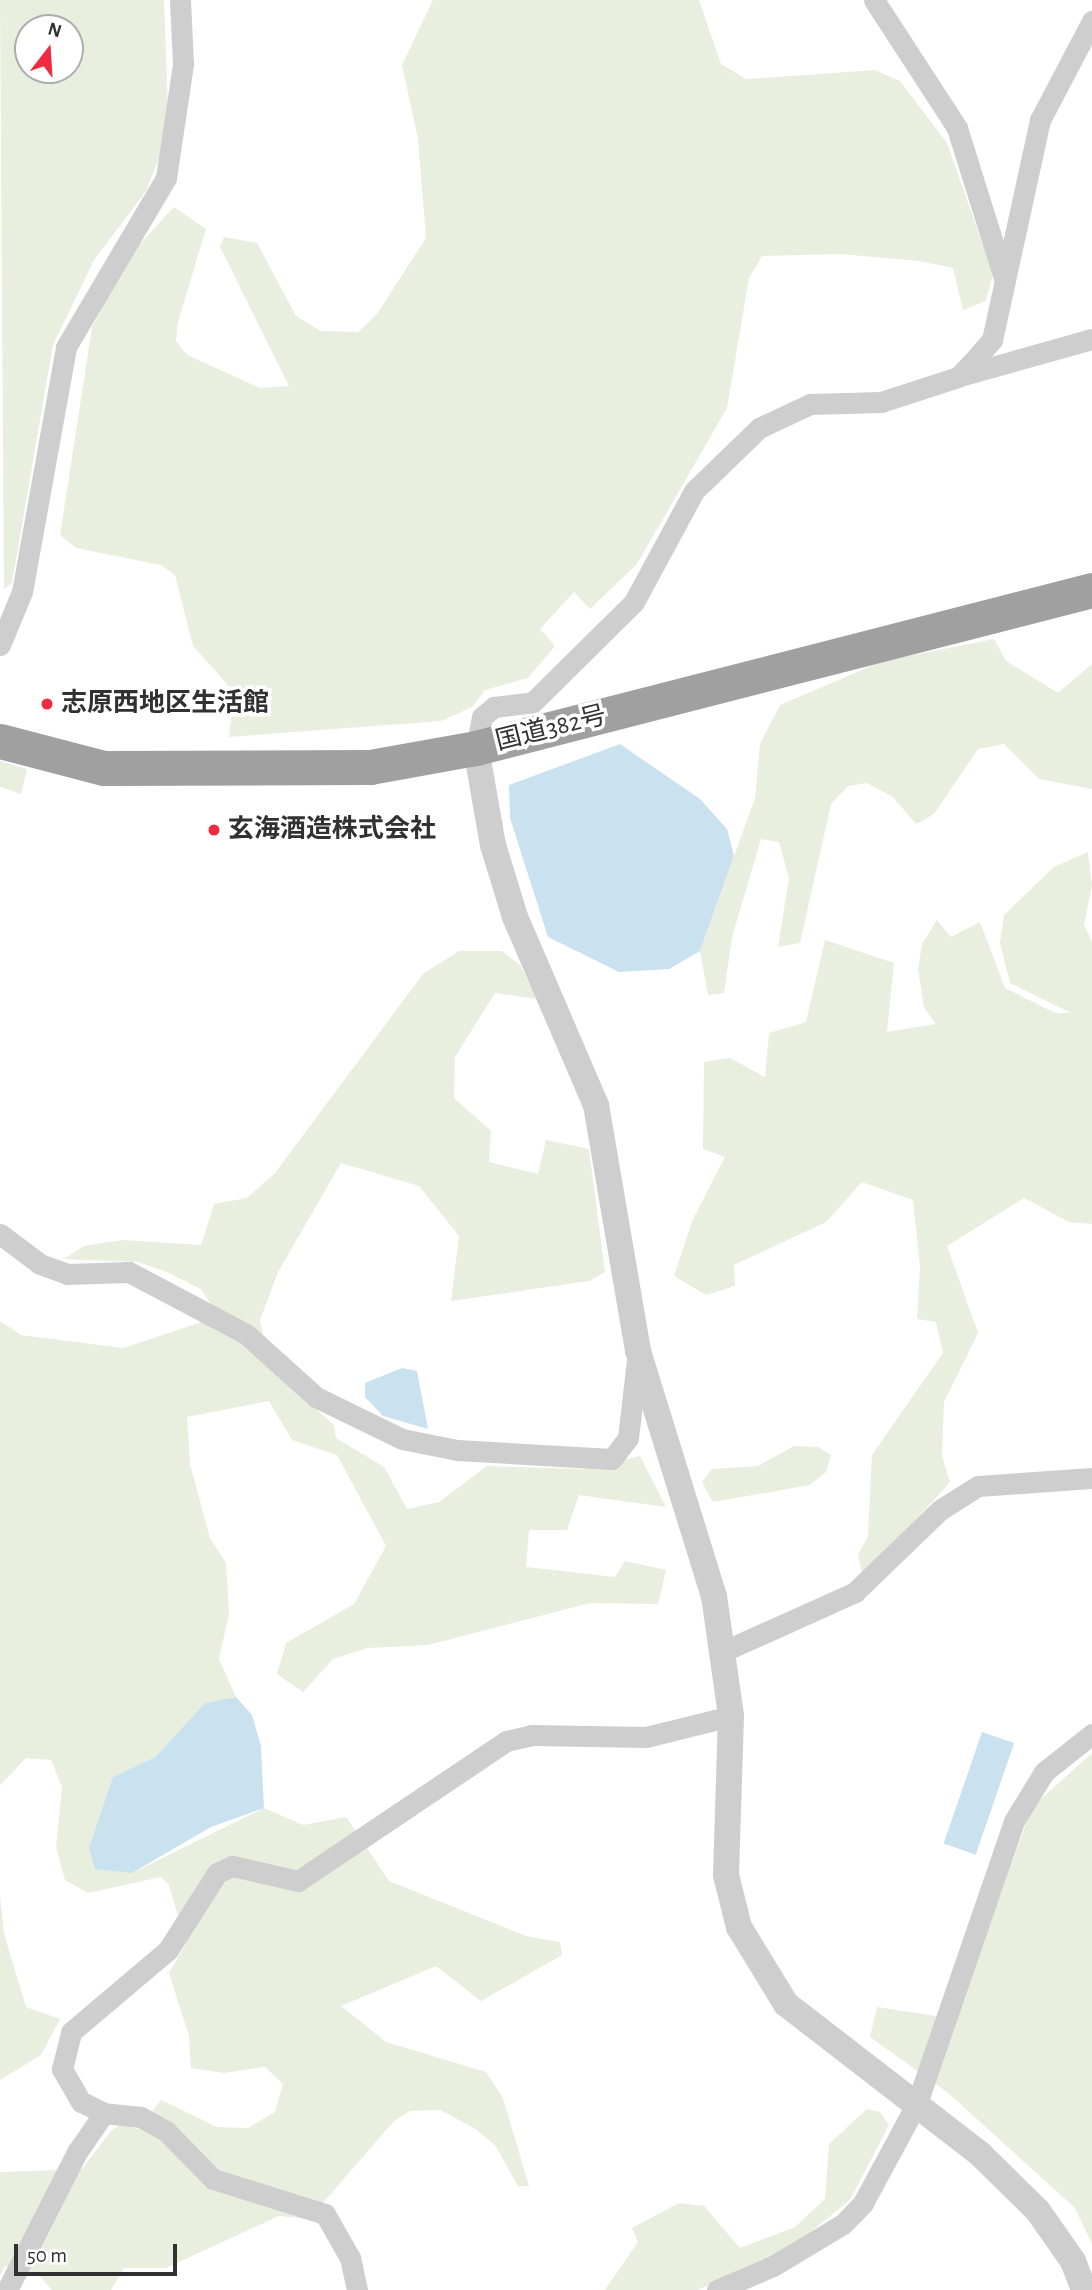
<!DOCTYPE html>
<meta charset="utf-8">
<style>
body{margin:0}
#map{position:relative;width:1092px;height:2290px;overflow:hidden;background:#fff;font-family:"Alegreya Sans","Noto Sans JP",sans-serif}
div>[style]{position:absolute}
.green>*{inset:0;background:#e8efdf}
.water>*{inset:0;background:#cae2ef;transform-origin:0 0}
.minor>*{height:21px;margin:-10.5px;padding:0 10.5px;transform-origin:10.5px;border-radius:10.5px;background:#cecece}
.tertiary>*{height:26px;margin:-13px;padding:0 13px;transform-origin:13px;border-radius:13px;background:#cecece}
.trunk>*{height:35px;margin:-17.5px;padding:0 17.5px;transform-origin:17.5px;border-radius:17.5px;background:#a0a0a0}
.dots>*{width:19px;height:19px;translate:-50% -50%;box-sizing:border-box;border:4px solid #fff;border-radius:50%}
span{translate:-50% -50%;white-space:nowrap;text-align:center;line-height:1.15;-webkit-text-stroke:7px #fff;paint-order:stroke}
.poi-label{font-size:26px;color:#313131;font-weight:700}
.left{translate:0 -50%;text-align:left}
.street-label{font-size:26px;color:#313131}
.north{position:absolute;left:14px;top:14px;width:70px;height:70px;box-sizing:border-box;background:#fff;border:2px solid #adadad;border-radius:50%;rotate:17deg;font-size:19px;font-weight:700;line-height:28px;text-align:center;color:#313131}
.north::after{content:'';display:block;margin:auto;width:24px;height:32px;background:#f12a3f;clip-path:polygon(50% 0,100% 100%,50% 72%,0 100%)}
.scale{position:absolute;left:14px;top:2244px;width:163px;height:32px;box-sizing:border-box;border:4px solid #313131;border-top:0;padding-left:9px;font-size:21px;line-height:24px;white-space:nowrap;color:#313131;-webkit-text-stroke:5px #fff;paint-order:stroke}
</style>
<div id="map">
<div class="green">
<div style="clip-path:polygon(evenodd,0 0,164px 0,168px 107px,163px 148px,146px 191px,94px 260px,53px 345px,12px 583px,4px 589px,0 0,28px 28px,70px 28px,70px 70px,28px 70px,28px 28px)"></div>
<div style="clip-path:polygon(433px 0,699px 0,721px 64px,746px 79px,875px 70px,900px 81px,947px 143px,993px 274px,986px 301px,963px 310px,953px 268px,919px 261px,840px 254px,762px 256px,749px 278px,727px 408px,637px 564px,590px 609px,574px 592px,540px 629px,555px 646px,528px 678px,485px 690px,472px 707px,441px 721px,229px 737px,234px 692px,193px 646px,175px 575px,161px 565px,76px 548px,60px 535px,92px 327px,129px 256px,174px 207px,206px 229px,178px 322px,176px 341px,187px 355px,260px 388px,289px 386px,220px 247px,224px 237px,257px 243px,296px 316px,321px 331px,358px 332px,377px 314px,426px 238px,418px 139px,402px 65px)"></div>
<div style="clip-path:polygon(994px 639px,1006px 661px,1058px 693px,1092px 664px,1092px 789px,1039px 779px,1004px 744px,978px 749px,934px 814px,916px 824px,893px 797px,867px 783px,848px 786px,831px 804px,800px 943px,778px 947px,789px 878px,779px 842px,761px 839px,732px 937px,724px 993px,708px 995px,700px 951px,755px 798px,760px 744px,780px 705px,883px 661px)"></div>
<div style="clip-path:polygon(0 761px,27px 769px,21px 794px,0 787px)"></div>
<div style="clip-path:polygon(1088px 852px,1092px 886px,1084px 924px,1092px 942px,1092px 1224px,1069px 1222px,1024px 1198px,947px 1246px,978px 1333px,944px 1402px,942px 1456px,950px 1482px,863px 1578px,858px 1555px,868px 1536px,872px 1455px,943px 1353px,936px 1322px,917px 1319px,920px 1267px,913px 1200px,862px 1182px,826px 1222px,734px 1265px,735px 1286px,706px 1295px,674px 1276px,693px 1219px,725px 1157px,703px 1149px,704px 1062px,730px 1058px,765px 1077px,769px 1033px,806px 1022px,825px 940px,894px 963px,887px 1032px,936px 1024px,924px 1008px,918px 969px,922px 944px,937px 920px,951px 937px,980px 922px,1005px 988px,1055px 1013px,1071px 1013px,1010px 983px,1000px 943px,1004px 915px,1054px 867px)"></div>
<div style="clip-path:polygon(459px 951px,502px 951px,520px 965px,537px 999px,495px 993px,455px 1057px,454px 1098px,491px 1131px,489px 1162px,538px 1174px,546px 1140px,589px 1149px,605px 1272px,589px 1281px,451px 1301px,459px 1236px,419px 1186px,341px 1163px,278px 1272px,260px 1320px,270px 1368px,334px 1425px,336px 1438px,384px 1467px,407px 1509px,439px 1502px,487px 1466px,586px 1469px,640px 1456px,666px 1507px,579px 1495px,567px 1530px,529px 1530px,526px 1567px,615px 1577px,625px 1561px,666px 1570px,658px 1604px,590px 1603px,428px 1645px,367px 1648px,333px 1659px,303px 1692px,277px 1674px,286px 1643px,354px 1604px,386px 1546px,337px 1455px,292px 1440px,269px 1401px,187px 1417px,190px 1464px,210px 1538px,226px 1563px,229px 1613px,219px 1659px,236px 1697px,205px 1703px,155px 1757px,113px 1777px,132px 1873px,264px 1808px,303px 1825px,346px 1817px,389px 1881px,526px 1936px,560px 1942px,562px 1955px,481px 2001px,436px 1966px,341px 2006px,386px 2042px,486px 2072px,503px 2098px,529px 2186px,518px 2186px,495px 2145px,474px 2128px,440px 2110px,410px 2111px,394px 2121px,309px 2219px,279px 2216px,166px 2268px,124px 2268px,111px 2290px,52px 2290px,40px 2276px,5px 2266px,0 2276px,0 2172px,82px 2169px,111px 2131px,122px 2123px,138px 2129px,161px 2100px,217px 2127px,248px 2128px,275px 2112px,283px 2084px,265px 2067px,224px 2073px,191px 2068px,189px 2036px,169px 1973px,186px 1944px,169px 1885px,161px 1877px,88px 1893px,65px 1880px,56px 1847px,62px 1787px,51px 1760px,26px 1758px,0 1785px,0 1321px,21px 1335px,123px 1348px,202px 1322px,210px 1303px,201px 1289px,169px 1273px,138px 1262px,64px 1259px,84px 1246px,123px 1240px,201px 1245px,214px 1204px,247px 1198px,275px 1173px,423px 974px)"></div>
<div style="clip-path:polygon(794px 1446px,818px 1447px,831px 1455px,826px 1472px,810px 1485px,713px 1502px,702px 1482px,712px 1469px,758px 1466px)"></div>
<div style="clip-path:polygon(1092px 1753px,1092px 2244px,1075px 2208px,947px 2092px,870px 2037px,877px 2007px,956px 2019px,1032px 1807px)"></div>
<div style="clip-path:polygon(0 1895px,4px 1934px,26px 2007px,60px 2019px,41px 2055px,0 2080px)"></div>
<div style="clip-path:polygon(867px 2109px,880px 2112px,889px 2125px,850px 2200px,782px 2255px,697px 2290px,605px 2290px,638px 2242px,632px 2228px,679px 2203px,704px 2206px,740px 2248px,795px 2227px,825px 2199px,829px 2144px)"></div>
</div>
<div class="water">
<div style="clip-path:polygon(620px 744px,700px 799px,727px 829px,734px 856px,700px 951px,669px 969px,619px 972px,548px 937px,510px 818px,509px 785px)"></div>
<div style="clip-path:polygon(402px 1368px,417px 1371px,428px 1429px,383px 1416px,365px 1397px,365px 1383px)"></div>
<div style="clip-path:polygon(236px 1697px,252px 1715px,261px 1746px,264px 1808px,211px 1827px,132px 1873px,95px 1869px,89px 1848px,113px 1777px,155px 1757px,205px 1703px)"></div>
<div style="left:982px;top:1732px;width:34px;height:118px;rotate:19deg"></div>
</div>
<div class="minor">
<div style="left:874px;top:0;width:153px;rotate:57deg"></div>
<div style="left:957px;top:128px;width:160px;rotate:72.6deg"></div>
<div style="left:960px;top:376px;width:137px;rotate:-15.7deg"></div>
<div style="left:0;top:645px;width:57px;rotate:-67.5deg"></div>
<div style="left:22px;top:592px;width:249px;rotate:-79.8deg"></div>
<div style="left:66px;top:347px;width:196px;rotate:-59.4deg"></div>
<div style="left:166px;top:178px;width:115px;rotate:-81.5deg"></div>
<div style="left:183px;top:64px;width:64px;rotate:-92.7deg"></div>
<div style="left:476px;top:748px;width:32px;rotate:-79deg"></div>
<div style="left:482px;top:717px;width:16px;rotate:-40deg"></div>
<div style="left:494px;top:707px;width:39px;rotate:-7deg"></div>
<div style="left:533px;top:702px;width:142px;rotate:-44.7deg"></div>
<div style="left:634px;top:602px;width:126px;rotate:-61.6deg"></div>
<div style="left:694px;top:491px;width:91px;rotate:-44.1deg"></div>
<div style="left:759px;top:428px;width:56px;rotate:-25.2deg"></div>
<div style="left:810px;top:404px;width:71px;rotate:-1.6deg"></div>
<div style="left:881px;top:402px;width:81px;rotate:-18deg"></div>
<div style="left:958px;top:377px;width:28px;rotate:-46deg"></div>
<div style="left:977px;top:357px;width:23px;rotate:-49deg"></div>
<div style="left:992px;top:340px;width:225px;rotate:-77.7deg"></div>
<div style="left:1040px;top:120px;width:112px;rotate:-62.3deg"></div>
<div style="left:0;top:1234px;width:50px;rotate:36.9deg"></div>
<div style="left:40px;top:1264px;width:29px;rotate:20deg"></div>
<div style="left:67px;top:1274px;width:62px;rotate:-1.8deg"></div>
<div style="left:129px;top:1272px;width:132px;rotate:27.9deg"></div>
<div style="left:246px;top:1334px;width:94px;rotate:42deg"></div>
<div style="left:316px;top:1397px;width:96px;rotate:26deg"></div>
<div style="left:402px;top:1439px;width:56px;rotate:11.3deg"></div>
<div style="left:457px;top:1450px;width:155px;rotate:3.3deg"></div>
<div style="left:612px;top:1459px;width:26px;rotate:-53deg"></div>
<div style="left:628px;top:1438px;width:87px;rotate:-83.4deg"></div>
<div style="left:724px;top:1651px;width:144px;rotate:-24.2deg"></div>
<div style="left:855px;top:1592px;width:118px;rotate:-44deg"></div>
<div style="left:940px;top:1510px;width:45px;rotate:-32.3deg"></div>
<div style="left:978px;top:1486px;width:114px;rotate:-4deg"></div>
<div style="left:7px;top:2290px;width:155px;rotate:-63.1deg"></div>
<div style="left:77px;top:2152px;width:47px;rotate:-55.3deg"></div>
<div style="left:357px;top:2290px;width:33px;rotate:-102deg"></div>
<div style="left:350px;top:2258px;width:51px;rotate:-119.6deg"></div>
<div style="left:325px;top:2214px;width:117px;rotate:-162.6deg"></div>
<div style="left:213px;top:2179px;width:67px;rotate:-134.4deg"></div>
<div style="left:166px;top:2131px;width:29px;rotate:-151deg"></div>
<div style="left:141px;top:2117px;width:37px;rotate:-174deg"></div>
<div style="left:104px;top:2113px;width:25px;rotate:-154deg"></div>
<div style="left:81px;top:2102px;width:38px;rotate:-120deg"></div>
<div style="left:62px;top:2069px;width:38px;rotate:-76deg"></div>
<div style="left:71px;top:2032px;width:127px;rotate:-40.2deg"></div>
<div style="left:168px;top:1950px;width:91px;rotate:-57.5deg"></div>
<div style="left:217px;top:1873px;width:17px;rotate:-25deg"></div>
<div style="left:232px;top:1866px;width:68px;rotate:12.8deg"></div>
<div style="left:298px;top:1881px;width:251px;rotate:-33.9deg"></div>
<div style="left:506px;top:1741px;width:26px;rotate:-13deg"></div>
<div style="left:531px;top:1735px;width:115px;rotate:1deg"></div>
<div style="left:646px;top:1737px;width:88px;rotate:-13.9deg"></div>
<div style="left:717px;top:2290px;width:61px;rotate:-23.2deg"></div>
<div style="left:773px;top:2266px;width:82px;rotate:-31deg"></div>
<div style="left:843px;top:2224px;width:29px;rotate:-46deg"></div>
<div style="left:863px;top:2203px;width:114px;rotate:-61.6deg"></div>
<div style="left:917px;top:2103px;width:298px;rotate:-71deg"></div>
<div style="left:1014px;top:1821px;width:57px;rotate:-58.5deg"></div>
<div style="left:1044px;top:1772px;width:61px;rotate:-38.4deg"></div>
</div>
<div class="tertiary">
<div style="left:476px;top:748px;width:98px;rotate:80.1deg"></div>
<div style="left:493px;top:845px;width:75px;rotate:73deg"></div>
<div style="left:515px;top:917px;width:205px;rotate:66.7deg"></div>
<div style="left:596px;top:1105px;width:250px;rotate:80.3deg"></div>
<div style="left:638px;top:1351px;width:257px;rotate:72.8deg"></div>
<div style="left:714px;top:1596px;width:121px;rotate:81.9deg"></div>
<div style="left:731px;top:1716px;width:159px;rotate:91.8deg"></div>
<div style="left:726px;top:1875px;width:54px;rotate:76deg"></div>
<div style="left:739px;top:1927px;width:90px;rotate:58.6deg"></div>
<div style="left:786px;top:2004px;width:245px;rotate:37.7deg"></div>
<div style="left:980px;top:2154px;width:81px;rotate:44.5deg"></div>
<div style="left:1038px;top:2211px;width:61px;rotate:55deg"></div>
<div style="left:1073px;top:2261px;width:31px;rotate:69deg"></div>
</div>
<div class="trunk">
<div style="left:0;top:741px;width:107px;rotate:14.6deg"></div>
<div style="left:104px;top:768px;width:266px;rotate:-0.2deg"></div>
<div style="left:370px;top:767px;width:108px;rotate:-10.2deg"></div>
<div style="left:476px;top:748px;width:636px;rotate:-14.39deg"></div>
</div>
<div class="dots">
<div style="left:47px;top:704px;background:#f12a3f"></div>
<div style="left:214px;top:830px;background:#f12a3f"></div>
</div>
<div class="poi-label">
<span class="left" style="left:61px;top:704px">志原西地区生活館</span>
<span class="left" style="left:228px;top:830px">玄海酒造株式会社</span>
</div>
<div class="street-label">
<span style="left:551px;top:729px;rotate:-14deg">国道382号</span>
</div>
<div class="north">N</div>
<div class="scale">50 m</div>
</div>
